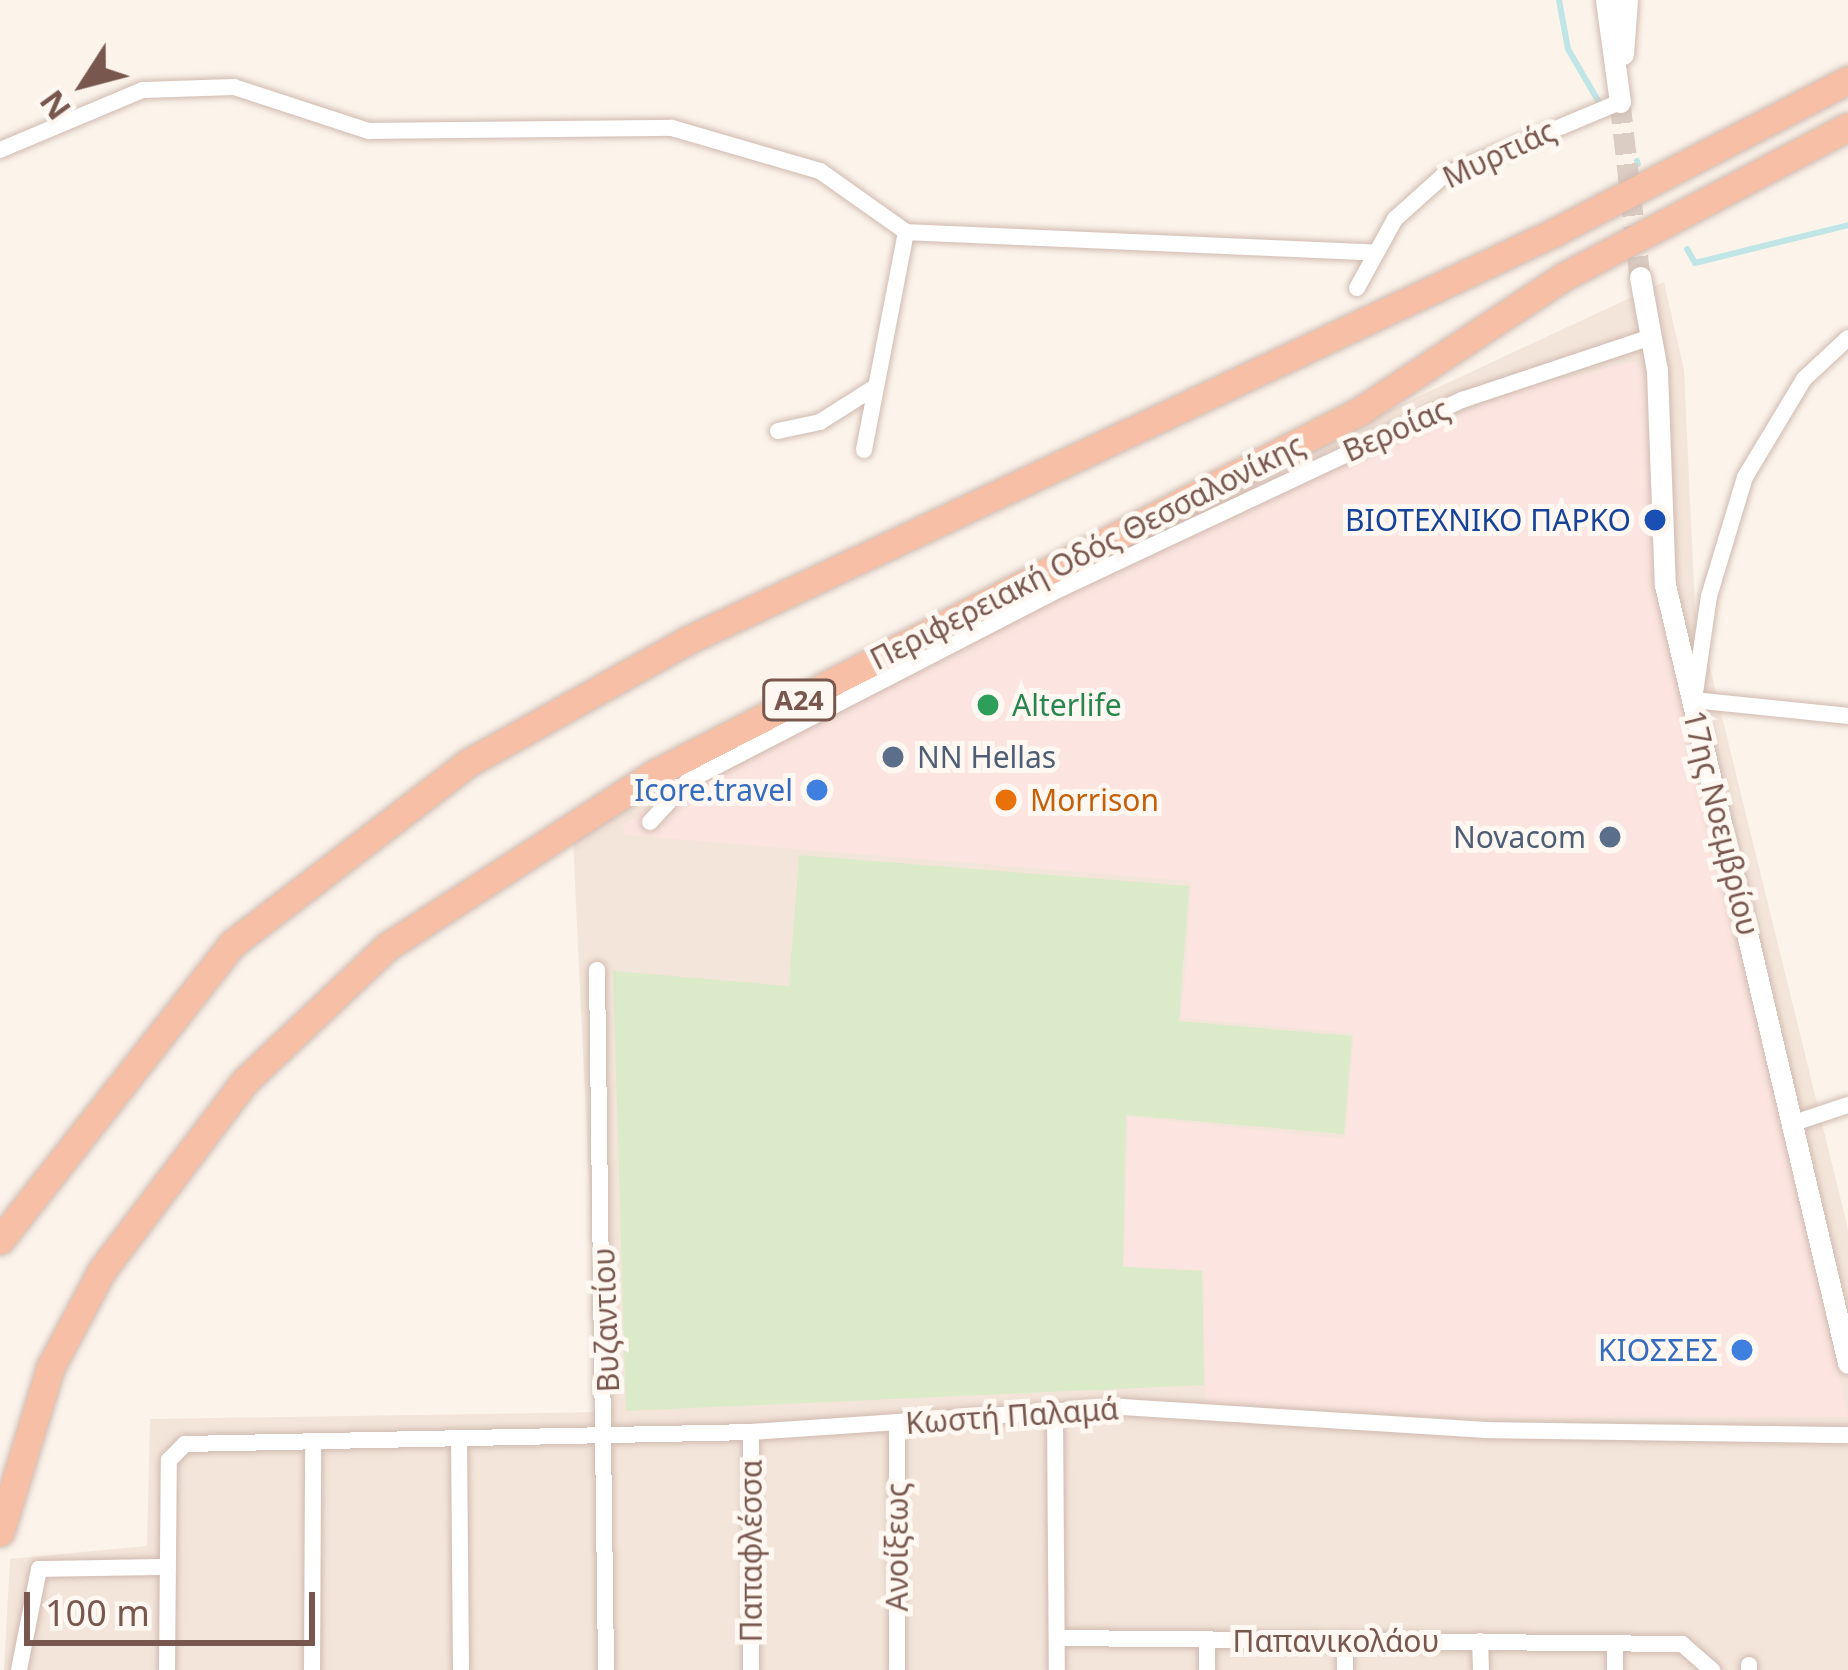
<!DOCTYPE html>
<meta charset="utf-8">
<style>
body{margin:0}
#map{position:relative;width:1848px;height:1670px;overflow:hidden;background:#fcf4eb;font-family:"Noto Sans",sans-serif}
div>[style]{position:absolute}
.residential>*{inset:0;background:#f4e5da}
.commercial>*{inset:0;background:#fce5e0}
.green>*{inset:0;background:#dbeac9}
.stream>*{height:6px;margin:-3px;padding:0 3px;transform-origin:3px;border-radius:3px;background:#bfe5e6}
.tertiary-tunnel>*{height:21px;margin-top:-10.5px;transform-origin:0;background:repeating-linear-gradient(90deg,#dbcdc4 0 21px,transparent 0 31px)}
.roads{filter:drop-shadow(0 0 3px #cfbab0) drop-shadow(0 0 3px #cfbab0)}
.minor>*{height:16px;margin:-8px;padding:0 8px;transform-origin:8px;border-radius:8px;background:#fff}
.tertiary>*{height:21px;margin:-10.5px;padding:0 10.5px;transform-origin:10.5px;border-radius:10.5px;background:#fff}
.trunk>*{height:27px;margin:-13.5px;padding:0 13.5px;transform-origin:13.5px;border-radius:13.5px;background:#f6bfa6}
.dots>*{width:33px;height:33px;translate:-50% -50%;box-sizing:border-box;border:6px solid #fff8f2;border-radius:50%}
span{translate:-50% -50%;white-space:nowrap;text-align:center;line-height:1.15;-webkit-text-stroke:10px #fff8f2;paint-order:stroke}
.shield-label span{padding:3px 9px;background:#fff8f2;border:3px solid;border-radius:9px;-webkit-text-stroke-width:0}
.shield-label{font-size:27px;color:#78584e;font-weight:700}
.street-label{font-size:30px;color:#78584e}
.transit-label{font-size:30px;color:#164399}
.right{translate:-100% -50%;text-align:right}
.leisure-label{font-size:30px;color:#27864d}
.left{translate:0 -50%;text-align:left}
.service-label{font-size:30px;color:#4e5e75}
.shop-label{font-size:30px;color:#366cbe}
.food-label{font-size:30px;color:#c56008}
.north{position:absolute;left:24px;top:24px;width:120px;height:120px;-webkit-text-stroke:9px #fff8f2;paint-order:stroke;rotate:234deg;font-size:33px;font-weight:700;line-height:48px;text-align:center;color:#78584e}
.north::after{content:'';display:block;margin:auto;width:42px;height:54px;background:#78584e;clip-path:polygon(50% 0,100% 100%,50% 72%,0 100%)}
.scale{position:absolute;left:24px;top:1592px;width:291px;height:54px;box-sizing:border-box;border:6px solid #78584e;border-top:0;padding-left:15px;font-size:36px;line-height:42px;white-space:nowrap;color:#78584e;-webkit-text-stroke:9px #fff8f2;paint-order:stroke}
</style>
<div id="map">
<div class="residential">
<div style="clip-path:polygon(1664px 282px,1684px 370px,1695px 607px,1848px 1229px,1848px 1670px,4px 1670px,10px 1559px,147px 1546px,150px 1419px,600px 1412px,572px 820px,1173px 511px)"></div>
</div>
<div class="commercial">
<div style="clip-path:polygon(1635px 361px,1651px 390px,1653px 524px,1848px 1417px,1482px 1418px,1206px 1403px,1203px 1270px,1124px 1266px,1128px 1117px,1345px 1139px,1354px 1033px,1182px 1018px,1192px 881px,625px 835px,623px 824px,973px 634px,1257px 500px,1517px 390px)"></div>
</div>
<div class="green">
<div style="clip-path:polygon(799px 855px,1189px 886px,1179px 1021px,1352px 1036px,1344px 1134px,1126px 1115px,1123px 1267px,1202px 1271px,1204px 1385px,626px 1411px,613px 971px,789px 986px)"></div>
</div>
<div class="stream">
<div style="left:1559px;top:0;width:50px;rotate:79.6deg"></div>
<div style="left:1568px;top:49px;width:61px;rotate:59.7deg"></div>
<div style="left:1637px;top:161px;width:3px;rotate:72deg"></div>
<div style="left:1687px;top:249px;width:16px;rotate:60deg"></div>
<div style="left:1695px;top:263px;width:158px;rotate:-13.9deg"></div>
</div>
<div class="tertiary-tunnel">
<div style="left:1620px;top:102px;width:176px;rotate:83.5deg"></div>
</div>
<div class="roads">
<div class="minor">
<div style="left:0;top:150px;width:155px;rotate:-22.8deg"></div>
<div style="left:143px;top:90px;width:91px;rotate:-1.9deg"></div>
<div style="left:234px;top:87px;width:142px;rotate:18.1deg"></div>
<div style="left:369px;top:131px;width:303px;rotate:-0.6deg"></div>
<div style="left:672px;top:128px;width:154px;rotate:16.2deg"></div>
<div style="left:820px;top:171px;width:105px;rotate:35.3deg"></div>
<div style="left:906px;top:232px;width:466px;rotate:2.5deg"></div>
<div style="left:1357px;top:288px;width:79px;rotate:-61.2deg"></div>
<div style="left:1395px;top:219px;width:64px;rotate:-41.9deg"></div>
<div style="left:1443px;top:176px;width:192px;rotate:-22.7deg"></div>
<div style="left:1848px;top:338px;width:60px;rotate:137deg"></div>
<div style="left:1804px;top:379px;width:114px;rotate:121deg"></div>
<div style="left:1745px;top:477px;width:124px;rotate:106.8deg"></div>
<div style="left:1709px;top:596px;width:105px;rotate:98.2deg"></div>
<div style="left:1694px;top:700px;width:155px;rotate:5.9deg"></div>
<div style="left:778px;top:431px;width:43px;rotate:-12.1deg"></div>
<div style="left:820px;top:422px;width:62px;rotate:-32.4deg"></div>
<div style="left:864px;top:450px;width:222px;rotate:-79.1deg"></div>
<div style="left:650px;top:822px;width:56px;rotate:-47.2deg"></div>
<div style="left:688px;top:781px;width:421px;rotate:-27.3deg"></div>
<div style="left:1062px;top:588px;width:442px;rotate:-25.2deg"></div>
<div style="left:1462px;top:400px;width:199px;rotate:-18.4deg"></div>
<div style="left:597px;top:970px;width:700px;rotate:89.26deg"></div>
<div style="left:1797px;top:1122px;width:54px;rotate:-18.4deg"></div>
<div style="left:1055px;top:1412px;width:258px;rotate:89.6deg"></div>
<div style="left:897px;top:1425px;width:245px;rotate:90deg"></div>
<div style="left:751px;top:1432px;width:238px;rotate:90deg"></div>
<div style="left:459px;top:1438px;width:232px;rotate:89.5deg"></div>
<div style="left:1057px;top:1638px;width:625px;rotate:0.55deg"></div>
<div style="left:1682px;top:1644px;width:40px;rotate:41deg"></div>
<div style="left:1345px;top:1640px;width:30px;rotate:90deg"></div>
<div style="left:1480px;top:1641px;width:29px;rotate:88deg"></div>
<div style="left:1207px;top:1642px;width:28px;rotate:90deg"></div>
<div style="left:1615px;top:1644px;width:26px;rotate:90deg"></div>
<div style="left:1749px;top:1665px;width:5px;rotate:90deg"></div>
<div style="left:19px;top:1670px;width:103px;rotate:-78.8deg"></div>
<div style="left:39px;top:1569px;width:129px;rotate:-0.9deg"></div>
<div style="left:167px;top:1670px;width:210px;rotate:-89.5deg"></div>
<div style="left:169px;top:1460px;width:23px;rotate:-45deg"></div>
<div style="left:185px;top:1444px;width:566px;rotate:-1.21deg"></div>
<div style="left:751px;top:1432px;width:372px;rotate:-3.9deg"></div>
<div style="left:1122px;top:1407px;width:365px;rotate:3.6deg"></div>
<div style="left:1486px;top:1430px;width:362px;rotate:0.8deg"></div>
<div style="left:312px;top:1670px;width:229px;rotate:-89.7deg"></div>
</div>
<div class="tertiary">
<div style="left:1606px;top:0;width:103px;rotate:82.2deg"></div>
<div style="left:1623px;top:54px;width:54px;rotate:-85.8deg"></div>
<div style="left:1640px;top:277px;width:96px;rotate:79.7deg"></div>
<div style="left:1657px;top:371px;width:214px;rotate:87.9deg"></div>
<div style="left:1665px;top:585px;width:799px;rotate:76.76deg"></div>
</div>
<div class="trunk">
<div style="left:0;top:1240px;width:376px;rotate:-51.9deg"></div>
<div style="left:232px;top:944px;width:297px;rotate:-37.5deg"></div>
<div style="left:468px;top:763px;width:250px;rotate:-29.2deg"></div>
<div style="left:686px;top:641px;width:956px;rotate:-25.2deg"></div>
<div style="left:1551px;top:234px;width:335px;rotate:-27.4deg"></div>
<div style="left:0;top:1532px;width:171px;rotate:-73deg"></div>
<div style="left:50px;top:1368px;width:111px;rotate:-62deg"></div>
<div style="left:102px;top:1270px;width:236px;rotate:-52.9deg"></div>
<div style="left:244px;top:1082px;width:198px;rotate:-43.4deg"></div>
<div style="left:388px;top:946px;width:317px;rotate:-32.9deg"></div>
<div style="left:654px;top:774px;width:794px;rotate:-27.21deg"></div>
<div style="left:1360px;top:411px;width:243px;rotate:-33.4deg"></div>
<div style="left:1563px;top:277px;width:322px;rotate:-27.8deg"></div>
</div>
</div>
<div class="dots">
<div style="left:1655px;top:520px;background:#1a4fb4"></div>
<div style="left:988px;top:705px;background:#2e9e5b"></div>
<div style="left:893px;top:757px;background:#5c6f8a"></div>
<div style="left:817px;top:790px;background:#3f7fe0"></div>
<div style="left:1006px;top:800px;background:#e8710a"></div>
<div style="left:1610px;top:837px;background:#5c6f8a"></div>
<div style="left:1742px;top:1350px;background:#3f7fe0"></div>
</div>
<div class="shield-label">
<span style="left:799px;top:700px">Α24</span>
</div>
<div class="street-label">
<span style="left:1499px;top:154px;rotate:-25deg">Μυρτιάς</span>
<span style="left:1396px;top:430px;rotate:-24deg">Βεροίας</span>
<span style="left:1087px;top:552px;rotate:-27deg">Περιφερειακή Οδός Θεσσαλονίκης</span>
<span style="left:1721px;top:823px;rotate:76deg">17ης Νοεμβρίου</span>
<span style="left:606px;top:1320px;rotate:-92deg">Βυζαντίου</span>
<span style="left:1012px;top:1416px;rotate:-4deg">Κωστή Παλαμά</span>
<span style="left:897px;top:1547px;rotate:-90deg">Ανοίξεως</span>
<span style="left:751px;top:1551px;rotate:-90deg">Παπαφλέσσα</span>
<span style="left:1336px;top:1641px">Παπανικολάου</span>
</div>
<div class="transit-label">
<span class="right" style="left:1631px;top:520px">ΒΙΟΤΕΧΝΙΚΟ ΠΑΡΚΟ</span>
</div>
<div class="leisure-label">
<span class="left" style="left:1012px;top:705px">Alterlife</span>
</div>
<div class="service-label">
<span class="left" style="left:917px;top:757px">NN Hellas</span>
<span class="right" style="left:1586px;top:837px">Novacom</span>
</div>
<div class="shop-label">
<span class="right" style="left:793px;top:790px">Icore.travel</span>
<span class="right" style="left:1718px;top:1350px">ΚΙΟΣΣΕΣ</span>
</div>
<div class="food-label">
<span class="left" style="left:1030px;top:800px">Morrison</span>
</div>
<div class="north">N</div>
<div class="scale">100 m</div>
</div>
